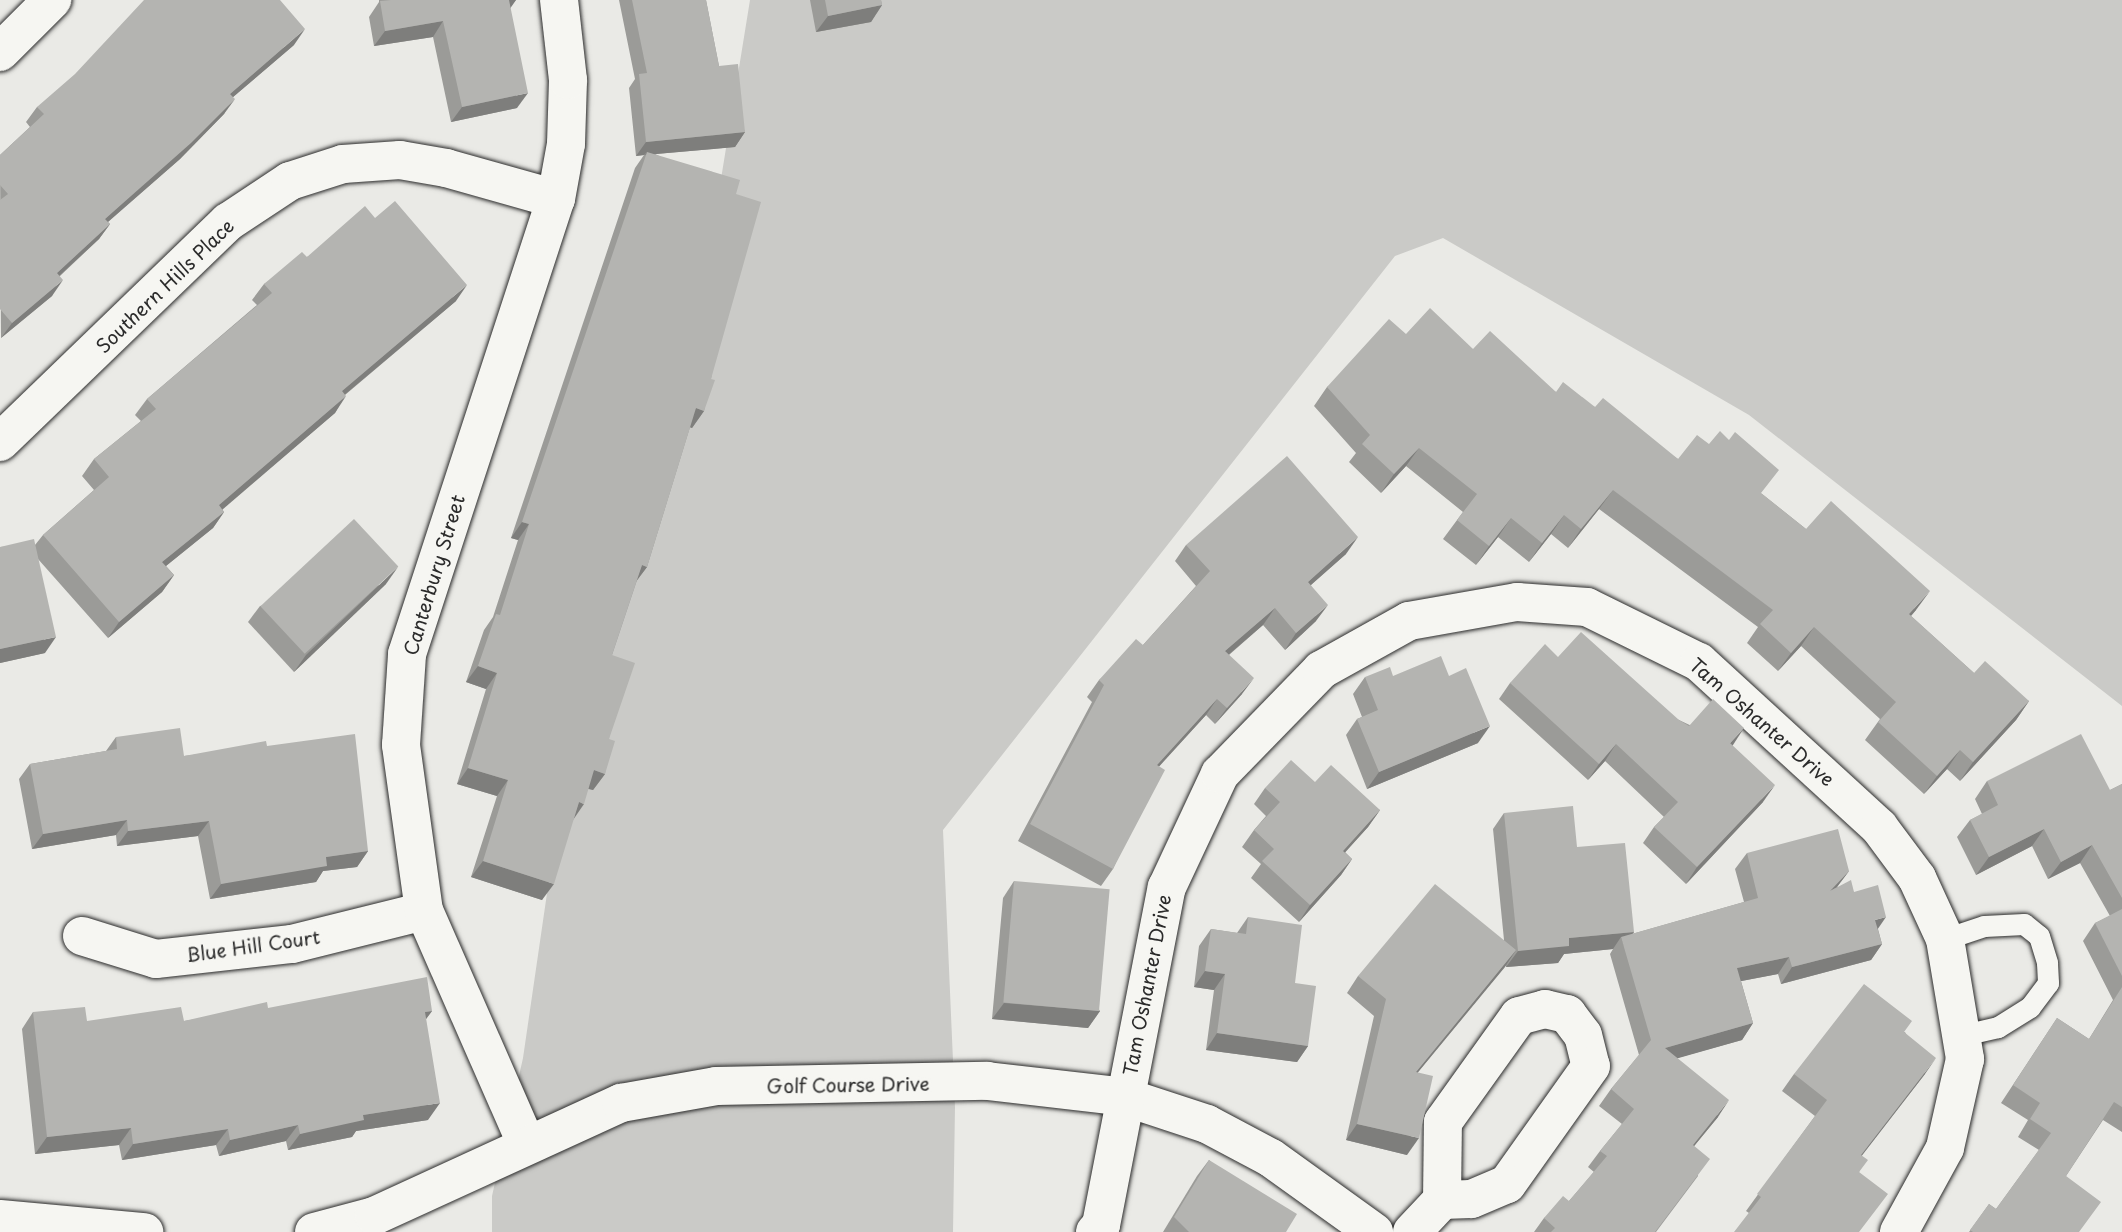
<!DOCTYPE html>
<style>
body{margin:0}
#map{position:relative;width:2122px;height:1232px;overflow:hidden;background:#eaeae6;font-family:"Playpen Sans",sans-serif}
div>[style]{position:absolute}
.green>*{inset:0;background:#cacac7}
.roads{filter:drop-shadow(0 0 2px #2b2b2b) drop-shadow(0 0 2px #2b2b2b)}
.lane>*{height:21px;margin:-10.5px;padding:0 10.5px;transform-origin:10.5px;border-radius:10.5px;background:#f6f6f2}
.street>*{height:38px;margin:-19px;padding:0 19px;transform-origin:19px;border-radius:19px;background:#f6f6f2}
.wall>*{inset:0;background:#9b9b98}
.shaded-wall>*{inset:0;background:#7e7e7c}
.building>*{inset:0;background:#b4b4b1;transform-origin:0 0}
span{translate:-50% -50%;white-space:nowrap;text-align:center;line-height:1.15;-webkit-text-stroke:6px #f6f6f2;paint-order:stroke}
.street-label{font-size:19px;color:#2b2b2b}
</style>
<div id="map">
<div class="green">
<div style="clip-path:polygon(750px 0,2122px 0,2122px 706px,1749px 415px,1443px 238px,1395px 256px,943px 830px,955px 1107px,953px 1232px,492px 1232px,492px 1196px,523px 1058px,559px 811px,721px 179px)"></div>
</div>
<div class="roads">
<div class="lane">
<div style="left:1945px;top:939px;width:41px;rotate:-18.4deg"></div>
<div style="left:1984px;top:926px;width:40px;rotate:-2.9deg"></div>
<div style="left:2024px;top:924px;width:19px;rotate:39deg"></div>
<div style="left:2039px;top:936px;width:28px;rotate:73deg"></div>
<div style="left:2047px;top:963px;width:20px;rotate:87deg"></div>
<div style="left:2048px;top:983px;width:30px;rotate:127deg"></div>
<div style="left:2030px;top:1007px;width:38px;rotate:148deg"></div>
<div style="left:1998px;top:1027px;width:35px;rotate:167deg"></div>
</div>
<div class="street">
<div style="left:0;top:52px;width:74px;rotate:-45deg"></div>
<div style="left:0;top:442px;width:317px;rotate:-44deg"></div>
<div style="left:228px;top:222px;width:74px;rotate:-33.5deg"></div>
<div style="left:290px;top:181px;width:56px;rotate:-17.8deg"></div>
<div style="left:343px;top:164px;width:57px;rotate:-4deg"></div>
<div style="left:400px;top:160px;width:47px;rotate:9.9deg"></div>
<div style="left:446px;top:168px;width:114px;rotate:15.7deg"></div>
<div style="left:82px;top:936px;width:77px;rotate:17.3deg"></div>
<div style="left:156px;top:959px;width:137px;rotate:-6.3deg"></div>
<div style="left:292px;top:944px;width:136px;rotate:-14deg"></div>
<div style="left:526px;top:1143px;width:253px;rotate:-113.7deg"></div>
<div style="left:424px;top:911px;width:168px;rotate:-97.9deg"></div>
<div style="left:401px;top:745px;width:91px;rotate:-86.2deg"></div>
<div style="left:407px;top:654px;width:479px;rotate:-71.9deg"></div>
<div style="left:556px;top:199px;width:56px;rotate:-79.7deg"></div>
<div style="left:566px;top:144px;width:64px;rotate:-88.2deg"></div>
<div style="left:568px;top:80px;width:81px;rotate:-96.4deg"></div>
<div style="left:0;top:1219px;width:145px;rotate:5.2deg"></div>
<div style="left:314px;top:1232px;width:62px;rotate:-14.9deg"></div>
<div style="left:374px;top:1216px;width:272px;rotate:-24.6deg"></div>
<div style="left:621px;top:1103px;width:97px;rotate:-10.1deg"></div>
<div style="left:716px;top:1086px;width:271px;rotate:-1.1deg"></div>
<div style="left:987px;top:1081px;width:139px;rotate:6.6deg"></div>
<div style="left:1125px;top:1097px;width:86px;rotate:18.2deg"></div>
<div style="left:1207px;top:1124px;width:72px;rotate:28deg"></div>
<div style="left:1271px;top:1158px;width:127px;rotate:35.7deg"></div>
<div style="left:1095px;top:1232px;width:9px;rotate:-49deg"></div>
<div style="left:1101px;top:1225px;width:344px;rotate:-79deg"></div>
<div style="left:1167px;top:887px;width:125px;rotate:-64.9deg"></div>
<div style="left:1220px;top:774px;width:145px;rotate:-45.8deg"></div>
<div style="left:1321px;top:670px;width:101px;rotate:-29.1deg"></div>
<div style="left:1409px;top:621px;width:110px;rotate:-10deg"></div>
<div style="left:1517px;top:602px;width:70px;rotate:4.1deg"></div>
<div style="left:1587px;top:607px;width:125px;rotate:26.2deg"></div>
<div style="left:1699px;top:662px;width:244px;rotate:42.5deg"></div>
<div style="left:1879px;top:827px;width:64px;rotate:53.3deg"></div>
<div style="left:1917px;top:878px;width:67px;rotate:65.3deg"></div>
<div style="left:1945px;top:939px;width:122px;rotate:80.5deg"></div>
<div style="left:1965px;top:1059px;width:91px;rotate:102.7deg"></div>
<div style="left:1945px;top:1148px;width:96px;rotate:118.7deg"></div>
<div style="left:1412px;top:1232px;width:44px;rotate:-46.8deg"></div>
<div style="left:1442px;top:1200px;width:78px;rotate:-89.3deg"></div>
<div style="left:1443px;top:1122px;width:130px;rotate:-54.4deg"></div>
<div style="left:1519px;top:1016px;width:27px;rotate:-15deg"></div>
<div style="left:1545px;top:1009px;width:23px;rotate:13deg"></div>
<div style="left:1567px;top:1014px;width:26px;rotate:53deg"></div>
<div style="left:1583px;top:1035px;width:32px;rotate:76deg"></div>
<div style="left:1591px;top:1066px;width:145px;rotate:125.4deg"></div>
<div style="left:1507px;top:1184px;width:39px;rotate:157deg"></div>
<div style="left:1471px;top:1199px;width:29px;rotate:178deg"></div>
</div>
</div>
<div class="wall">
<div style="clip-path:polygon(379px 0,516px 0,510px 7px,517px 108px,451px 122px,433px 37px,374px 46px,369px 17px,379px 2px)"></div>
<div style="clip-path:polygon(619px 0,706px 0,719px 66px,745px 132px,735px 147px,655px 154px,736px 194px,711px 379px,704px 411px,692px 428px,690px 427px,647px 567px,637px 580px,612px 655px,609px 739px,605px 774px,593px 790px,588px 789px,574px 817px,542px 900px,471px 877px,497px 796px,457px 784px,486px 689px,466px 682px,484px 630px,493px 617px,518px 540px,511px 538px,635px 168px,644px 155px,636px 156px,629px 88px,635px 79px)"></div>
<div style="clip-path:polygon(810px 0,881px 0,882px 5px,871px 22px,816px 32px)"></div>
<div style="clip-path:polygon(294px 45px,233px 97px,224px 114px,180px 159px,108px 222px,110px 224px,99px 239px,60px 276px,52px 296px,1px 338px,0 155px,30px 127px,26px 122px,37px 107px)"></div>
<div style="clip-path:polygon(375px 218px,456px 301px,345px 395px,335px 413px,222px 509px,224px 512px,213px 528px,166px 566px,174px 575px,162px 592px,108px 638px,38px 559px,45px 653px,0 663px,0 547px,35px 545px,43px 535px,94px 490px,82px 476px,94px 459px,141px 421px,135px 415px,147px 399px,257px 305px,252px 300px,264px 284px,307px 257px)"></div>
<div style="clip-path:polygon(1406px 334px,1473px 349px,1556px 392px,1595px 407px,1678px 459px,1762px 494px,1806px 529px,1916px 610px,1911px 616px,1974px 673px,2029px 701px,2016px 720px,1960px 781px,1947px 769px,1924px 794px,1865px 740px,1880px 719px,1801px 646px,1778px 671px,1747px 643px,1758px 627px,1599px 509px,1568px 548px,1551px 534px,1529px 562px,1498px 537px,1476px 565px,1443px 539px,1463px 512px,1406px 466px,1381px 493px,1349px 462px,1356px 453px,1314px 406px,1327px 387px)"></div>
<div style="clip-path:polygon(1186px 545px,1346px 554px,1311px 585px,1316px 621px,1285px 650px,1263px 625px,1229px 655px,1242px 694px,1215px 724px,1206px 715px,1159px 766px,1113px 869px,1101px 886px,1018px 841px,1092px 702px,1087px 697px,1099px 680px,1143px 645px,1196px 586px,1175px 561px)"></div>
<div style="clip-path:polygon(386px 584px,294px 672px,248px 622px,260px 606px)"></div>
<div style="clip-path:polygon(1558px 657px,1679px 720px,1732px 745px,1763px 802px,1686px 884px,1643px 843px,1654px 827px,1664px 817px,1605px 761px,1588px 780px,1499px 699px,1510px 683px)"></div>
<div style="clip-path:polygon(1393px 676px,1449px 676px,1478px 743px,1367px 789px,1346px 735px,1357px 719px,1362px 717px,1353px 694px,1365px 677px)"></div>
<div style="clip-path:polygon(116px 737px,184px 756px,267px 746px,368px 851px,357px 867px,323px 871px,316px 882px,210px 899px,198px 836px,117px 846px,116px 835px,32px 849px,19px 779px,30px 764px,106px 751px)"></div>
<div style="clip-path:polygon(1987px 781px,2110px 790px,2122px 784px,2122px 1132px,2103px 1120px,2066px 1176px,2079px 1232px,1969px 1232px,1989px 1204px,1996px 1209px,2039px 1150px,2018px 1137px,2028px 1120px,2001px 1103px,2057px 1018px,2089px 1039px,2113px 1000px,2083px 941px,2095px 923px,2110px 916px,2080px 863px,2048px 879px,2032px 846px,1976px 875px,1957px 837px,1970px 820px,1982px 814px,1975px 799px)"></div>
<div style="clip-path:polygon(1315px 782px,1380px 810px,1368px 827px,1345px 852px,1352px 859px,1341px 875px,1299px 922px,1251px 878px,1261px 864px,1242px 847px,1254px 830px,1266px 816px,1254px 804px,1265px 788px)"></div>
<div style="clip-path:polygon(1504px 813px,1577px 847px,1634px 932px,1632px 934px,1744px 902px,1735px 869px,1747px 853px,1849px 871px,1837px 887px,1854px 892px,1878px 929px,1882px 944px,1871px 960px,1781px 984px,1778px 974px,1741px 981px,1753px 1023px,1742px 1040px,1677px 1058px,1718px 1117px,1694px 1146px,1698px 1176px,1656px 1232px,1534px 1232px,1544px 1218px,1569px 1201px,1594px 1172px,1588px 1167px,1600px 1151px,1622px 1124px,1599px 1106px,1611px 1089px,1639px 1055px,1610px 954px,1613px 949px,1564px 954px,1558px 963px,1506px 967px,1506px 965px,1418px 1072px,1407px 1155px,1346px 1140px,1374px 1016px,1347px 993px,1358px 976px,1504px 940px,1493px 829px)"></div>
<div style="clip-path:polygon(1014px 881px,1100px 1011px,1088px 1028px,992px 1019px,1003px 898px)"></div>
<div style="clip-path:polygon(1248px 917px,1295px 983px,1308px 1046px,1297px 1062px,1206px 1050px,1214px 990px,1194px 987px,1199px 946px,1211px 929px,1237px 933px)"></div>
<div style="clip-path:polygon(268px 1008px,432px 1011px,426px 1019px,428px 1120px,356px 1131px,352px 1137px,288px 1150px,286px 1141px,219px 1156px,216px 1145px,122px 1160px,119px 1145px,35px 1154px,22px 1029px,33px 1012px,87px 1021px,184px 1021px)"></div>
<div style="clip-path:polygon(1905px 1032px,1925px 1074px,1862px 1155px,1859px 1173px,1876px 1210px,1749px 1213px,1746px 1211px,1815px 1116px,1782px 1091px,1794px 1074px)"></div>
<div style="clip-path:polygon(1209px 1160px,1286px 1232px,1163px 1232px,1197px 1176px)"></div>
</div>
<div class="shaded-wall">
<div style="clip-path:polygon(508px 0,516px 0,507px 13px)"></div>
<div style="clip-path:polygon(882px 5px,871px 22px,816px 32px,828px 16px)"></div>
<div style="clip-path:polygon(443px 21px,433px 37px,374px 46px,385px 31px)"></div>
<div style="clip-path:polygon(305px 29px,294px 45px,219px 109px,230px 94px)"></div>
<div style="clip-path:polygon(528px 93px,517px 108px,451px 122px,462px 107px)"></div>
<div style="clip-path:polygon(235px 99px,224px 114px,180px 159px,94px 234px,105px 219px)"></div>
<div style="clip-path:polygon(745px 132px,735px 147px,645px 155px,647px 152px,644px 155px,636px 156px,646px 142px)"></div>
<div style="clip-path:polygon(110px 224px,99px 239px,46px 288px,57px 273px)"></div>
<div style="clip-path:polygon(63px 280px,52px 296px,1px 338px,12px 323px)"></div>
<div style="clip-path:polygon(467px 285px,456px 301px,330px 407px,342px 391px)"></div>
<div style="clip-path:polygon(346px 396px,335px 413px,208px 522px,219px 505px)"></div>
<div style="clip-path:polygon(696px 408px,704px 411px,692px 428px,684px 425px)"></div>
<div style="clip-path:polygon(1419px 448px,1406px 466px,1381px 493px,1394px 474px)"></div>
<div style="clip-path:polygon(1613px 490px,1599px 509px,1568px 548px,1581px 529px)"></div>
<div style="clip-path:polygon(224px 512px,213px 528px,151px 578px,162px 562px)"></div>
<div style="clip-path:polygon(1564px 515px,1551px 534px,1529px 562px,1542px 543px)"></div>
<div style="clip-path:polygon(1511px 518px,1498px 537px,1476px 565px,1489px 546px)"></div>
<div style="clip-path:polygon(522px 522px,529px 524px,518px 540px,511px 538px)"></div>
<div style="clip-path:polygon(1358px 537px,1346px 554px,1296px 598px,1308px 582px)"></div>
<div style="clip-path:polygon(642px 565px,647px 567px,635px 583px)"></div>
<div style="clip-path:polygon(398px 567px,386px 584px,294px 672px,306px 655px)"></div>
<div style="clip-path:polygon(174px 575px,162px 592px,108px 638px,119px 622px)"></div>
<div style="clip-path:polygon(1930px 591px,1916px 610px,1896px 633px,1909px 614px)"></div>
<div style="clip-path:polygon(1328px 605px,1316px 621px,1285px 650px,1296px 633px)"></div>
<div style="clip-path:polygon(1275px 608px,1263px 625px,1213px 668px,1225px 651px)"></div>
<div style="clip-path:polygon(1814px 627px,1801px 646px,1778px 671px,1791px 653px)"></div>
<div style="clip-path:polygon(56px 637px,45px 653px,0 663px,0 649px)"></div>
<div style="clip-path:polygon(478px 666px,497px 673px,486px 689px,466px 682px)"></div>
<div style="clip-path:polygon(1254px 678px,1242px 694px,1215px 724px,1227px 708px)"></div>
<div style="clip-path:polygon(1217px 699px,1206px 715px,1145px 782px,1157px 765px)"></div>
<div style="clip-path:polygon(2029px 701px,2016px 720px,1960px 781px,1973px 762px)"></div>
<div style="clip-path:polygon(1490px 726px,1478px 743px,1367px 789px,1379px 772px)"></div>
<div style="clip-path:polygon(1744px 728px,1733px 745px,1718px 760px,1730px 743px)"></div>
<div style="clip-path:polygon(1616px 744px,1605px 761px,1588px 780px,1599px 764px)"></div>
<div style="clip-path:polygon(1960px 750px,1947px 769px,1924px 794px,1937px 776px)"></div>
<div style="clip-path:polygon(468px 768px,508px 780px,497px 796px,457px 784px)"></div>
<div style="clip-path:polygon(594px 770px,605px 774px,593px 790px,583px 787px)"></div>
<div style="clip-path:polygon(1775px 785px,1763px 802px,1686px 884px,1697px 867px)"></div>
<div style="clip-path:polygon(579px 802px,584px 804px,573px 820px)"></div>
<div style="clip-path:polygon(1380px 810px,1368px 827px,1332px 867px,1343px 851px)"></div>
<div style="clip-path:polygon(127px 820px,116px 835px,32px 849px,43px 834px)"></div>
<div style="clip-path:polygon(209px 821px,198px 836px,117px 846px,128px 831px)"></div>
<div style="clip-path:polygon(2044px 829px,2032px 846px,1976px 875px,1989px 857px)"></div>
<div style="clip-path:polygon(2092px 845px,2080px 863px,2048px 879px,2061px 862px)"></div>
<div style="clip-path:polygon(368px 851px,357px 867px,323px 871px,316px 882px,210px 899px,221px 884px,326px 857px)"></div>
<div style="clip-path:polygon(1352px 859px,1341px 875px,1299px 922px,1310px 905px)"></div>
<div style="clip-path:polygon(483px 861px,554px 884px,542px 900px,471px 877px)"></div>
<div style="clip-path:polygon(1849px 871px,1837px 887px,1830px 891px)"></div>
<div style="clip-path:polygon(1886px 917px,1875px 933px,1875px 920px)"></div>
<div style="clip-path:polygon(1634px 932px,1624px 946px,1621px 937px,1613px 949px,1564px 954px,1558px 963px,1506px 967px,1518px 951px,1569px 938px)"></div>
<div style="clip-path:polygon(1882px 944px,1871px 960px,1781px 984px,1792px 967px)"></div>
<div style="clip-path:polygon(1516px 950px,1505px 967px,1405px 1088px,1416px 1072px)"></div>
<div style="clip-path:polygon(1789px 957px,1778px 974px,1726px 984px,1737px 968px)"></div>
<div style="clip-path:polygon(1205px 971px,1225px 974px,1214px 990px,1194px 987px)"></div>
<div style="clip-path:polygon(1004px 1003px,1100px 1011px,1088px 1028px,992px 1019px)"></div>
<div style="clip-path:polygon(432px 1011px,420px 1027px,425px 1012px)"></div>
<div style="clip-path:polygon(1753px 1023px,1742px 1040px,1654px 1065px,1665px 1048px)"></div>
<div style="clip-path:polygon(1217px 1033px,1308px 1046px,1297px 1062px,1206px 1050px)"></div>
<div style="clip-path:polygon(1936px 1058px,1925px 1074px,1850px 1171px,1861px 1155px)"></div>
<div style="clip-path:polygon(1729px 1100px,1718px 1117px,1681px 1162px,1693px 1145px)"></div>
<div style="clip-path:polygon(440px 1103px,428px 1120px,356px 1131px,352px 1137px,288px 1150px,300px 1134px,363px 1115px)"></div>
<div style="clip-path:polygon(1357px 1124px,1419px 1138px,1407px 1155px,1346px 1140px)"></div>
<div style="clip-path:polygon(298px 1125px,286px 1141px,219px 1156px,230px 1140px)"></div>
<div style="clip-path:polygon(131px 1128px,119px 1145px,35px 1154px,47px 1137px)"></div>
<div style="clip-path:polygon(228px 1129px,216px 1145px,122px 1160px,133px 1144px)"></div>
</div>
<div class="building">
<div style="clip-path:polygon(144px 0,280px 0,305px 29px,230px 94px,235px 99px,191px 143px,105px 219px,110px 224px,57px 273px,63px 280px,12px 323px,0 309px,0 200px,8px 194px,0 185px,0 155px,44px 114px,37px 107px,75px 74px)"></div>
<div style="clip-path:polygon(391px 0,509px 0,528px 93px,462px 107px,443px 21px,385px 31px,380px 1px)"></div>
<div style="clip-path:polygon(632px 0,706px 0,719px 66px,738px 64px,745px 132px,646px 142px,639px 74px,647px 73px)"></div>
<div style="clip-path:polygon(825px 0,881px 0,882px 5px,828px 16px)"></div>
<div style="clip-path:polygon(647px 152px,740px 180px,736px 194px,761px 202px,711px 379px,715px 380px,704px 411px,696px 408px,647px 567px,642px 565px,612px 655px,635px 663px,609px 739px,615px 741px,605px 774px,594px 770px,584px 804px,579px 802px,554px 884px,483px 861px,508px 780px,468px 768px,497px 673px,478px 666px,496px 614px,500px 615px,529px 524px,522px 522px)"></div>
<div style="clip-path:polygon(395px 201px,467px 285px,342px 391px,346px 396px,219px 505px,224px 512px,162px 562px,174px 575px,119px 622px,43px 535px,109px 477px,94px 459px,156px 409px,147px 399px,272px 293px,264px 284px,302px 252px,307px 257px,365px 206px,375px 218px)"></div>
<div style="clip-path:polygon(1430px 308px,1473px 349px,1490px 331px,1556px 392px,1563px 382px,1595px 407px,1603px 398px,1678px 459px,1697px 435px,1709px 444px,1720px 431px,1729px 440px,1735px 432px,1779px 470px,1761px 493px,1806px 529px,1831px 501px,1930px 591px,1909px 614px,1974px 673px,1985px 661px,2029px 701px,1973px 762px,1960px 750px,1937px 776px,1878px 722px,1896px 702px,1814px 627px,1791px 653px,1760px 624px,1773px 610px,1613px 490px,1581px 529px,1564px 515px,1542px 543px,1511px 518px,1489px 546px,1457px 520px,1477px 494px,1419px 448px,1394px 474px,1362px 444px,1370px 435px,1327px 387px,1389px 319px,1406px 334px)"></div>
<div style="clip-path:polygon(1287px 456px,1358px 537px,1308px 582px,1328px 605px,1296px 633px,1275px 608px,1225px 651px,1254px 678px,1227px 708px,1217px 699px,1157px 765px,1165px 770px,1113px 869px,1030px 824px,1104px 685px,1099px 680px,1136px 639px,1143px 645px,1210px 571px,1186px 545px)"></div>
<div style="left:354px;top:519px;width:65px;height:128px;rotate:47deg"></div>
<div style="clip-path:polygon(34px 539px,56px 637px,0 649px,0 547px)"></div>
<div style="clip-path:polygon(1581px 632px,1679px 720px,1689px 726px,1713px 699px,1744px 728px,1730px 743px,1775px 785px,1697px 867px,1654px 827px,1678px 802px,1616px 744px,1599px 764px,1510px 683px,1545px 644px,1558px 657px)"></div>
<div style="clip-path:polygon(1441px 656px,1449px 676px,1466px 668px,1490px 726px,1379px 772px,1357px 719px,1378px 710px,1365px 677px,1390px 667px,1393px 676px)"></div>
<div style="clip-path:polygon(180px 728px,184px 756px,266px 741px,267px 746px,355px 734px,368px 851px,326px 857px,327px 866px,221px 884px,209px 821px,128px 831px,127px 820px,43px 834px,30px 764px,117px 749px,116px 737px)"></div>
<div style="clip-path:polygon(2081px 734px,2110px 790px,2122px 784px,2122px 898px,2092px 845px,2061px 862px,2044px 829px,1989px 857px,1970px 820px,1998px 805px,1987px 781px)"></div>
<div style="clip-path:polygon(1291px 760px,1315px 782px,1331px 765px,1380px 810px,1343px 851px,1352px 859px,1310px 905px,1262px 861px,1274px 849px,1254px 830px,1280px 802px,1265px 788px)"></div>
<div style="clip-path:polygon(1573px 806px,1577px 847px,1625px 843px,1634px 932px,1569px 938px,1569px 946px,1518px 951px,1504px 813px)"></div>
<div style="clip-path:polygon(1838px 829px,1849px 871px,1830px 891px,1851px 880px,1854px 892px,1878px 885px,1886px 917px,1875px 920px,1882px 944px,1792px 967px,1789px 957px,1737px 968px,1753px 1023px,1665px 1048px,1729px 1100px,1693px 1145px,1710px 1159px,1655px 1232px,1551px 1232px,1555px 1228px,1544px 1218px,1563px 1196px,1569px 1201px,1607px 1156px,1600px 1151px,1634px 1109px,1611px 1089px,1651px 1040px,1621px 937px,1758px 898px,1747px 853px)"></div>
<div style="left:1014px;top:881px;width:96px;height:122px;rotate:5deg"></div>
<div style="clip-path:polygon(1435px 884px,1516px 950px,1416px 1072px,1433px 1076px,1419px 1138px,1357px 1124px,1386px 999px,1358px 976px)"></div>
<div style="clip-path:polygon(2122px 909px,2122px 976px,2095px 923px)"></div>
<div style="clip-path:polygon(1248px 917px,1302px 925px,1295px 983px,1316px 986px,1308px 1046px,1217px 1033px,1225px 974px,1205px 971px,1211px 929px,1246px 934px)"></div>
<div style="clip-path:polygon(427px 977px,432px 1011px,425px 1012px,440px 1103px,363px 1115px,364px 1120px,300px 1134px,298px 1125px,230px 1140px,228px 1129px,133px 1144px,131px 1128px,47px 1137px,33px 1012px,85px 1007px,87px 1021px,181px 1007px,184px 1021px,267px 1002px,268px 1008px)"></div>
<div style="clip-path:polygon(1864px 984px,1912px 1021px,1904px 1032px,1936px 1058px,1861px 1155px,1868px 1160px,1859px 1172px,1888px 1194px,1859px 1232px,1734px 1232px,1761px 1197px,1757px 1194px,1827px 1100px,1794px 1074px)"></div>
<div style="clip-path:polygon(2122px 987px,2122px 1107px,2114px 1102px,2066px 1176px,2101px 1202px,2079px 1232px,1973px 1232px,1970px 1230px,1989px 1204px,1996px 1209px,2051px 1133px,2030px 1119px,2040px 1103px,2013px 1085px,2057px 1018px,2089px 1039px)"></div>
<div style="clip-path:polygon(1209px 1160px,1297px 1214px,1286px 1232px,1189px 1232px,1174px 1217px)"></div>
</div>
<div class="street-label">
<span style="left:165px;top:286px;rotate:-44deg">Southern Hills Place</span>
<span style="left:434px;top:575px;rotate:-73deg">Canterbury Street</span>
<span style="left:1762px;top:722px;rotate:41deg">Tam Oshanter Drive</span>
<span style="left:253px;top:946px;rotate:-8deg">Blue Hill Court</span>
<span style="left:1147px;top:985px;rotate:-79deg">Tam Oshanter Drive</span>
<span style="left:848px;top:1085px;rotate:-1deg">Golf Course Drive</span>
</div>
</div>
